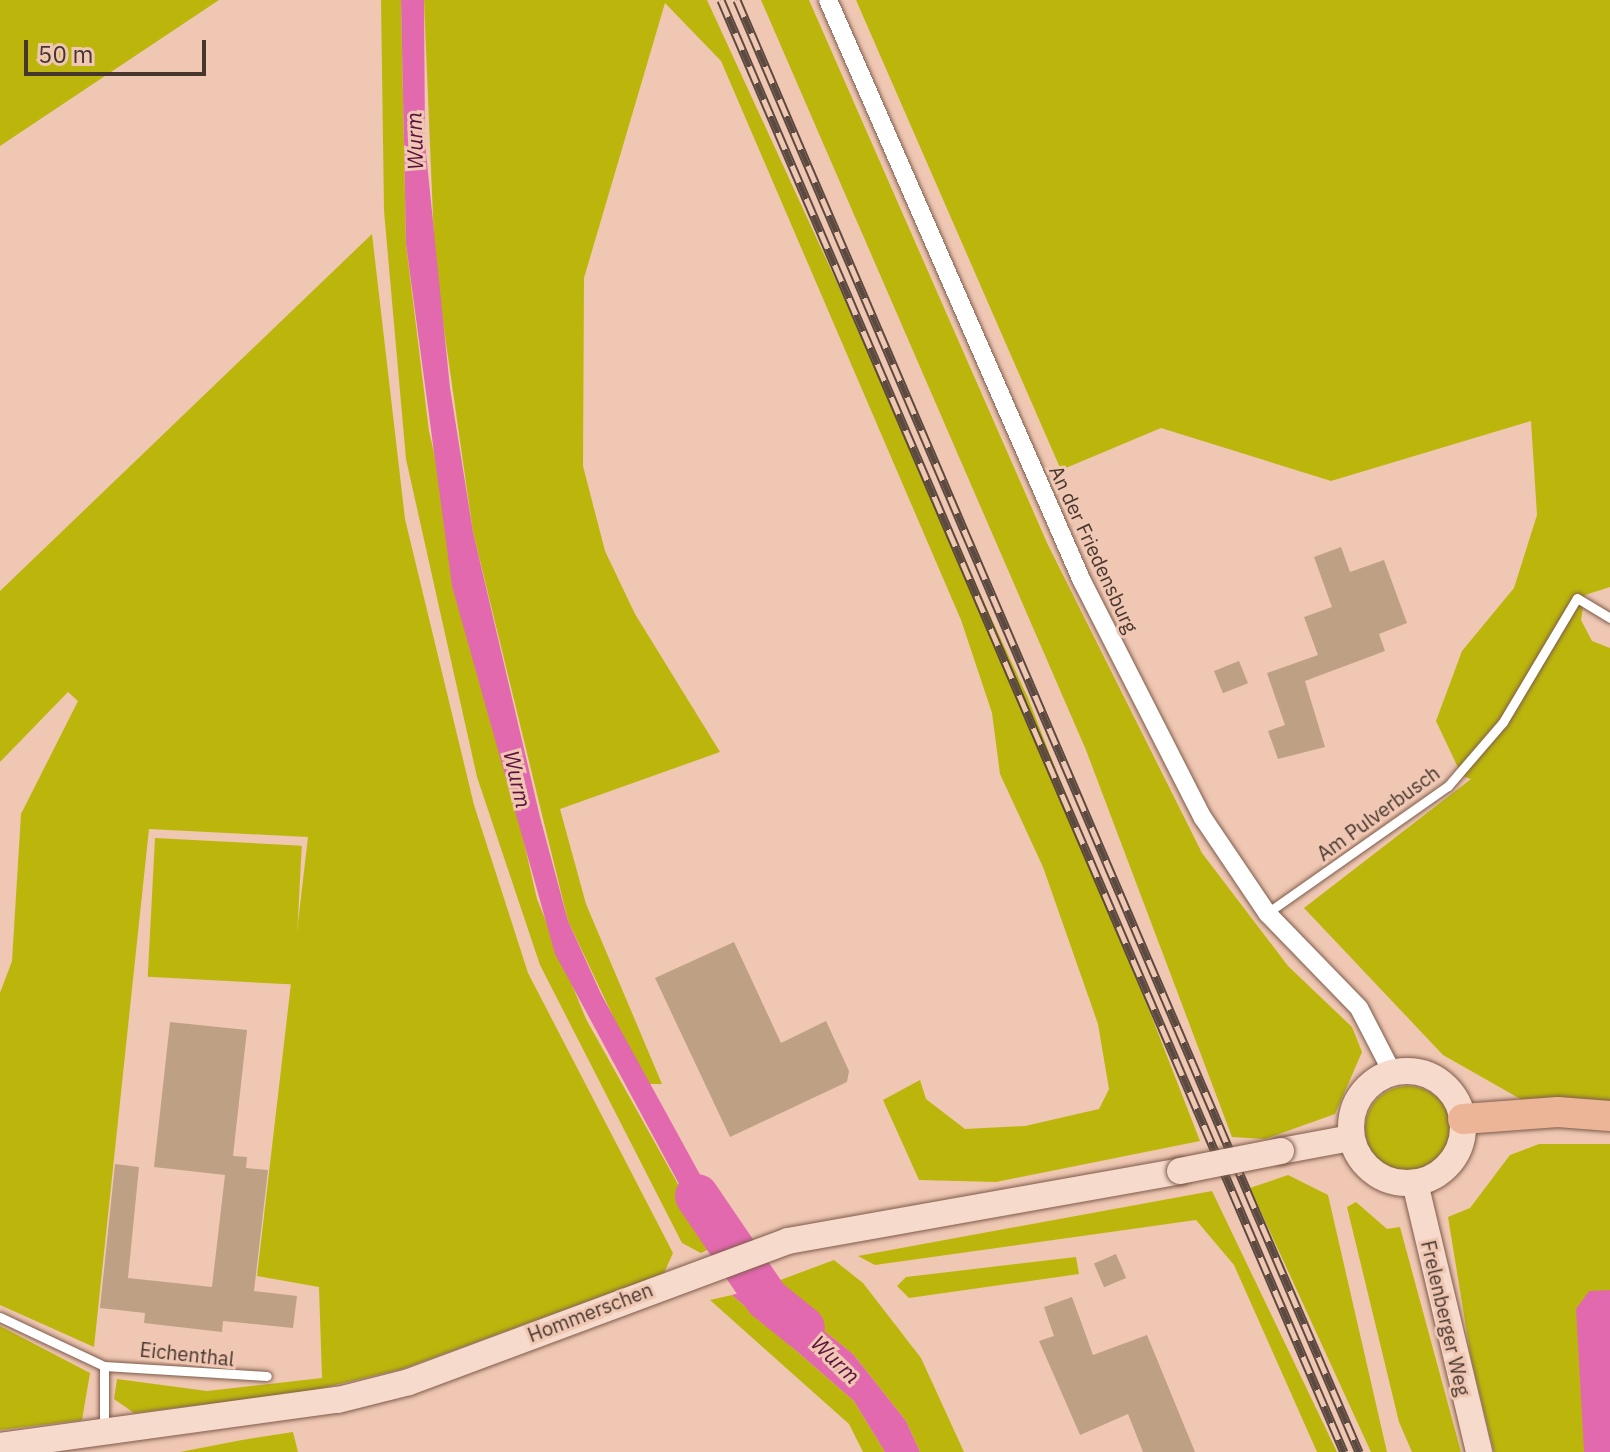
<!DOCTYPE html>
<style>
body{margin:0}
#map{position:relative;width:1610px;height:1452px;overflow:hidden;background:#efc7b3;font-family:"IBM Plex Sans",sans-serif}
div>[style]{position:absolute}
.green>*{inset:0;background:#bcb60c;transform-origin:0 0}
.round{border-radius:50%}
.water>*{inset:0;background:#e369af}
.river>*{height:44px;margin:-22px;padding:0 22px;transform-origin:22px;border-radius:22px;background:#e369af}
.building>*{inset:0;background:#bea184;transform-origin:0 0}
.roads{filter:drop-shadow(0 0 2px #7e5b4a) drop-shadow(0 0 2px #7e5b4a)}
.service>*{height:9px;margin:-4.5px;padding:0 4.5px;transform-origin:4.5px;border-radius:4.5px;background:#fff}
.minor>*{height:18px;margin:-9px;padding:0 9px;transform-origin:9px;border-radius:9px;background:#fff}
.secondary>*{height:26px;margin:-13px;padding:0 13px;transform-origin:13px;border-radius:13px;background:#f6dacc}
.secondary>.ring{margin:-13px;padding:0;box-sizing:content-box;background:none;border:26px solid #f6dacc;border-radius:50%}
.primary>*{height:30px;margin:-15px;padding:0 15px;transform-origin:15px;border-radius:15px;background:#ecb598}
.rail>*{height:9px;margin-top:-4.5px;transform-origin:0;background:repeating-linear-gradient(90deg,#efc7b3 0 18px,#5c493f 0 36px);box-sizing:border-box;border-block:2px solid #5c493f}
.bridges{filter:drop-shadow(0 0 2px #7e5b4a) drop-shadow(0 0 2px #7e5b4a)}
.secondary-bridge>*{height:26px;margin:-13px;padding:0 13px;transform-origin:13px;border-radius:13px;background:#f6dacc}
span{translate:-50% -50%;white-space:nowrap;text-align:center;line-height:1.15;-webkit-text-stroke:6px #efc7b3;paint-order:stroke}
.street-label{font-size:20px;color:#46362e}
.water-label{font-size:22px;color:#5d1040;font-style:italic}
.scale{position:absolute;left:24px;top:40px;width:182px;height:36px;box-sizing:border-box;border:4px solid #46362e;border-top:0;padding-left:10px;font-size:24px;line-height:28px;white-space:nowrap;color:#46362e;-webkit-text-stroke:6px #efc7b3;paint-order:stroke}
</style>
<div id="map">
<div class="green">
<div style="clip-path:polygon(0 0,219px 0,0 146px)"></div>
<div style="clip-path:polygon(381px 0,401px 0,406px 244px,429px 431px,537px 899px,586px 1019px,713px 1247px,701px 1253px,682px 1243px,540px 965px,477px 777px,406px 459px,384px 211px)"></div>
<div style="clip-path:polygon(424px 0,707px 0,1028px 698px,1200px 1141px,996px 1182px,919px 1180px,883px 1100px,920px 1080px,926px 1099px,965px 1129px,1025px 1126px,1099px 1109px,1109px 1089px,1098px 1024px,1043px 867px,1000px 774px,992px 713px,961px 620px,721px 61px,665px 3px,584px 278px,583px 466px,605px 551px,635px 614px,720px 752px,560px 809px,586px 904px,662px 1084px,645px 1084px,568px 921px,473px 532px,435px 266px)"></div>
<div style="clip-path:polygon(761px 0,809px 0,1048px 545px,1202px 853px,1288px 966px,1352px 1027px,1362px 1052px,1335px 1114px,1265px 1139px,1232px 1137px,1086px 750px)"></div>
<div style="clip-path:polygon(856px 0,1610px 0,1610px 587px,1585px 595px,1581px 620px,1592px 641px,1610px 648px,1610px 1104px,1524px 1101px,1443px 1055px,1304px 908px,1471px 779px,1462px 776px,1436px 721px,1462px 651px,1514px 588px,1537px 515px,1531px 421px,1331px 481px,1161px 428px,1061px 470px)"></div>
<div style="clip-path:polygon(372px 234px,405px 519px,474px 805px,528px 973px,673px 1253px,664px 1273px,402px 1369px,306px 1392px,134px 1413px,114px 1399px,117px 1379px,207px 1391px,322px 1378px,319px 1287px,257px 1276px,308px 837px,149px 829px,94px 1347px,0 1305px,0 993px,12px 961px,21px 814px,78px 701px,68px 692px,0 762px,0 591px)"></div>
<div style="left:155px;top:838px;width:147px;height:139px;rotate:3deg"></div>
<div class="round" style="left:1365px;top:1086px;width:86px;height:86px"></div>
<div style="clip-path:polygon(1539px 1144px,1610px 1144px,1610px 1452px,1494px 1452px,1471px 1358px,1448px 1217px,1470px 1208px,1510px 1155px)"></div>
<div style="clip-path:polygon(1288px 1175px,1328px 1195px,1387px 1452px,1371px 1452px,1250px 1188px)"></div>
<div style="clip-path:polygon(1212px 1191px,1337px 1452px,1317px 1452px,1234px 1265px,1196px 1220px,875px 1265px,858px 1256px)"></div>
<div style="clip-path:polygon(1356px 1202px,1387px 1229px,1400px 1227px,1461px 1452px,1412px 1452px,1399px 1422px,1347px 1207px)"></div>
<div style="clip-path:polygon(1076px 1257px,1079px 1274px,909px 1298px,897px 1286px,906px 1277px)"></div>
<div style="clip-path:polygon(834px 1260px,863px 1283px,921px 1358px,964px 1452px,920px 1452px,906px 1421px,853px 1354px,767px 1285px)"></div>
<div style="clip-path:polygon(732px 1295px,854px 1401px,885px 1452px,863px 1452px,849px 1424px,710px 1300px)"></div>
<div style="clip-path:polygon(0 1326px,90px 1373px,82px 1420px,0 1430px)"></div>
<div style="clip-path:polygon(293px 1432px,298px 1452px,180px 1452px,242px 1440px)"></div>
</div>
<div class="water">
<div style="clip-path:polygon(401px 0,424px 0,425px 143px,450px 388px,473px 532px,540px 817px,568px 921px,601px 994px,738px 1244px,713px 1247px,555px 954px,452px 586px,406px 244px)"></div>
<div style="clip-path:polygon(767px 1285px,853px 1354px,906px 1421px,920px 1452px,885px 1452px,854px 1401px,732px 1295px)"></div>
<div style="clip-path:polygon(1610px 1290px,1610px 1452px,1584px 1452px,1576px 1309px,1589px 1291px)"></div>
</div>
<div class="river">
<div style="left:697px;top:1196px;width:125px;rotate:55.8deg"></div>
<div style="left:767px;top:1299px;width:46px;rotate:38.9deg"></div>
</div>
<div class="building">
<div style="clip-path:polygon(1341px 547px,1350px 572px,1384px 560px,1407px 623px,1379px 634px,1385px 651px,1305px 681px,1325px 747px,1278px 759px,1268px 731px,1285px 725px,1267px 673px,1318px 655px,1304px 617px,1332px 607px,1314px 557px)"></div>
<div style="left:1239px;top:661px;width:24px;height:27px;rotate:68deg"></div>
<div style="clip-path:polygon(734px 942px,781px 1043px,826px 1021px,849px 1071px,847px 1082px,730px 1137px,655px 978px)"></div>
<div style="clip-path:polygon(170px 1022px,247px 1030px,233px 1156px,247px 1157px,246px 1168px,268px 1170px,254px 1291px,297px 1296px,293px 1328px,223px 1321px,222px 1332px,144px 1323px,145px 1313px,100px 1308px,115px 1164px,139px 1167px,128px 1278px,212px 1287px,225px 1175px,154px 1167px)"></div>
<div style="left:1116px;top:1254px;width:26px;height:24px;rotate:67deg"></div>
<div style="clip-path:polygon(1072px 1297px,1093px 1355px,1147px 1335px,1195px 1452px,1143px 1452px,1128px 1414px,1080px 1435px,1039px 1341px,1054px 1336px,1044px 1307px)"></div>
</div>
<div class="roads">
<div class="service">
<div style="left:1267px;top:913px;width:221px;rotate:-35.1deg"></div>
<div style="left:1448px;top:786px;width:84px;rotate:-49.3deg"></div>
<div style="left:1503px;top:722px;width:144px;rotate:-59.2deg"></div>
<div style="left:1577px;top:598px;width:39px;rotate:31deg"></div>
<div style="left:0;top:1317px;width:115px;rotate:25.2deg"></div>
<div style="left:104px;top:1366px;width:163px;rotate:3.5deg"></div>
<div style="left:104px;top:1430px;width:64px;rotate:-90deg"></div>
</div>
<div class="minor">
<div style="left:828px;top:0;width:634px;rotate:66.39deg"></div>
<div style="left:1082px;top:581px;width:266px;rotate:63deg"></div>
<div style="left:1203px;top:818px;width:115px;rotate:56deg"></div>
<div style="left:1267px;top:913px;width:132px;rotate:45.9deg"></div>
<div style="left:1359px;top:1008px;width:72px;rotate:62.7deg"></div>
</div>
<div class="secondary">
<div class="ring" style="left:1351px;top:1071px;width:86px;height:86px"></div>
<div style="left:1281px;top:1151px;width:71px;rotate:-10.5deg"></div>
<div style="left:1415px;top:1183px;width:277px;rotate:76.6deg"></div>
<div style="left:0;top:1446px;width:341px;rotate:-7.8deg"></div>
<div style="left:338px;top:1400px;width:73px;rotate:-14.2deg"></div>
<div style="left:409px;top:1382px;width:404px;rotate:-20.4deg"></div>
<div style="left:788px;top:1241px;width:398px;rotate:-10.1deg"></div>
</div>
<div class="primary">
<div style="left:1463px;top:1119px;width:95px;rotate:-4.2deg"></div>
<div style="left:1558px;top:1112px;width:52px;rotate:4.4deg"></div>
</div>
</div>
<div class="rail">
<div style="left:721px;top:0;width:1580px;rotate:66.78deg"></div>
<div style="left:737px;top:0;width:1580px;rotate:66.81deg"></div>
</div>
<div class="bridges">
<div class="secondary-bridge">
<div style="left:1180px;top:1171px;width:103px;rotate:-11.2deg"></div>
</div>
</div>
<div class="street-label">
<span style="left:1094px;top:549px;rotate:65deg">An der Friedensburg</span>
<span style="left:1378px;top:813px;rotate:-36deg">Am Pulverbusch</span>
<span style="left:590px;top:1312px;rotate:-21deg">Hommerschen</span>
<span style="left:1446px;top:1318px;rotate:77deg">Frelenberger Weg</span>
<span style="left:187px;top:1354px;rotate:6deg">Eichenthal</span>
</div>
<div class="water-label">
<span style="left:414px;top:141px;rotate:-92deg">Wurm</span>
<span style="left:518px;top:779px;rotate:77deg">Wurm</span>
<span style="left:836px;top:1359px;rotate:44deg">Wurm</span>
</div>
<div class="scale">50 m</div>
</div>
